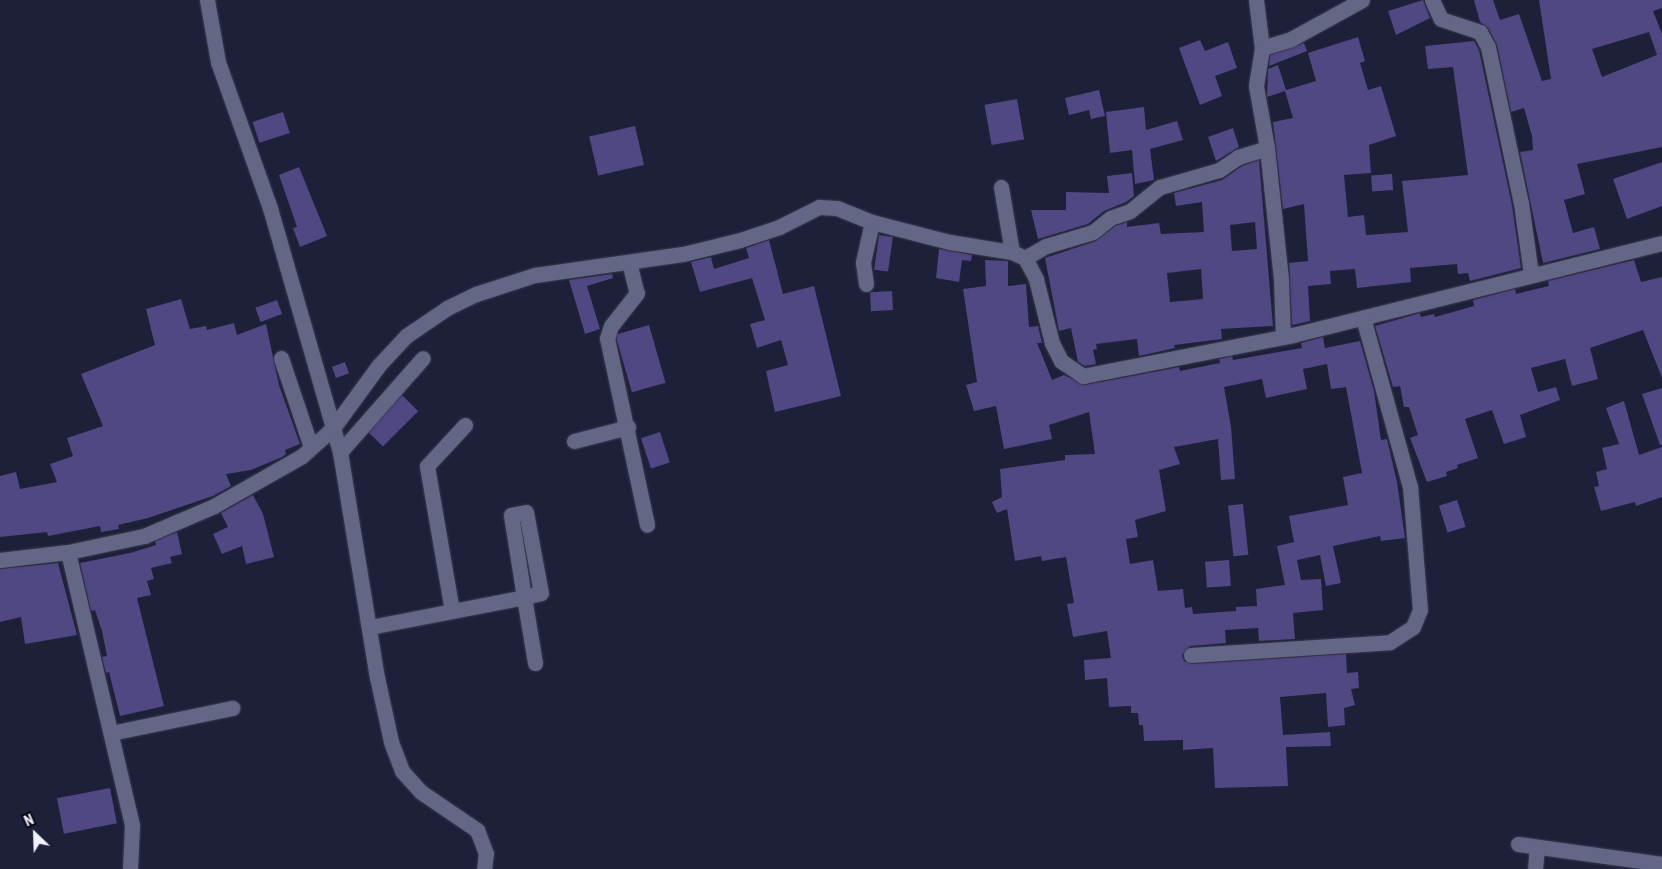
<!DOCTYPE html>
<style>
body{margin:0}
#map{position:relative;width:1662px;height:869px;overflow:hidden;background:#1e1f39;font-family:"Roboto Condensed",sans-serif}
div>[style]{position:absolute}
.building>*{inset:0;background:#4f4883;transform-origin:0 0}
.roads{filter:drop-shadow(0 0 1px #3c3b51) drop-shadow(0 0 1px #3c3b51)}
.minor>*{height:15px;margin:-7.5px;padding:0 7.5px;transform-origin:7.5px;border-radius:7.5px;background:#646685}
span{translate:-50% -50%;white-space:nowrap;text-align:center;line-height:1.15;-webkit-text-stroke:5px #0a0a16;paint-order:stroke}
.north{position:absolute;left:10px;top:809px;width:50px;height:50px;-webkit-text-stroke:4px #0a0a16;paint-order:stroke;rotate:336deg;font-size:14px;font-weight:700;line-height:20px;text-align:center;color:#f1f2fd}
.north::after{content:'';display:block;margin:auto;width:18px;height:22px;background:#f1f2fd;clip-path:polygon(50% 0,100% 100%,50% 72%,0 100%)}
</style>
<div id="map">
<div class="building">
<div style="clip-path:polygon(1423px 0,1430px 18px,1396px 35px,1388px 11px)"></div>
<div style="clip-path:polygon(evenodd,1474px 0,1493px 0,1500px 20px,1519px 14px,1542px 81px,1551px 79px,1539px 0,1662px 0,1662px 8px,1653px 11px,1662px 34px,1662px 147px,1577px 164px,1585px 194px,1564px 200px,1573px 233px,1594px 227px,1600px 249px,1543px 263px,1520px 152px,1533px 150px,1532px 136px,1524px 108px,1511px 112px,1497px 45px,1488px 28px,1480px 22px,1474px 0,1649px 32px,1657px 55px,1602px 77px,1592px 49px,1649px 32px)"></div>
<div style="clip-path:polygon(1358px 37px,1365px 61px,1360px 63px,1368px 90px,1381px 86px,1396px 136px,1369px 145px,1371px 173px,1344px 175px,1348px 217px,1364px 215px,1366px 235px,1408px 232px,1402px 181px,1468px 175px,1453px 67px,1428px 69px,1425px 46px,1474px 41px,1479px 50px,1512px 205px,1521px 268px,1470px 281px,1468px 273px,1458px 274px,1457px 264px,1410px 268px,1411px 282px,1357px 288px,1355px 269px,1330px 271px,1331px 284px,1308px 286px,1310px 321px,1292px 325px,1289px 263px,1308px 261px,1304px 204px,1283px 209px,1273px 122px,1293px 118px,1285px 91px,1267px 97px,1268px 69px,1278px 65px,1286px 90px,1316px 81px,1308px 53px)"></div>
<div style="clip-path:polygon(1200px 40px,1205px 51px,1228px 42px,1237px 68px,1215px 76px,1222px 96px,1200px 105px,1179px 48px)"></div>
<div style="clip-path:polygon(1304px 43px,1307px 51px,1269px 66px,1270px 55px)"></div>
<div style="clip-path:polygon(1099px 90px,1105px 116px,1091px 119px,1089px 110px,1069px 115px,1065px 98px)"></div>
<div style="left:1017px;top:99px;width:41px;height:33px;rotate:80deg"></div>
<div style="clip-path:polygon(1144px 107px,1146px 130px,1177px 121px,1183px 140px,1150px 149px,1154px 180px,1135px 184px,1132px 150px,1110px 153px,1106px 112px)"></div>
<div style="left:283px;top:112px;width:22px;height:32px;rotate:72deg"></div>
<div style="left:635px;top:126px;width:40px;height:47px;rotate:77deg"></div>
<div style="clip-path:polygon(1233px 128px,1239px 147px,1216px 161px,1208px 137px)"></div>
<div style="clip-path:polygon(evenodd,1259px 160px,1273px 326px,1221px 329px,1222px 339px,1174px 345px,1175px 348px,1139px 356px,1137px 339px,1096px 344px,1097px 349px,1093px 350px,1096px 364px,1085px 366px,1078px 362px,1071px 328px,1059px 331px,1045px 258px,1096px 241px,1115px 226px,1127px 222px,1127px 227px,1159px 223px,1161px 234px,1204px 232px,1202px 202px,1176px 206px,1174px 193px,1222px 180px,1242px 166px,1259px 160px,1255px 222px,1257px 249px,1232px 251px,1230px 225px,1255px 222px,1259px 160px,1201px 269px,1203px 299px,1170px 302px,1167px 273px,1201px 269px)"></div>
<div style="clip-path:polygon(1662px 162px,1662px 206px,1627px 219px,1613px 179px)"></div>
<div style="clip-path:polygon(299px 167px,327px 236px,300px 247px,293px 228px,297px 227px,279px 175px)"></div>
<div style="clip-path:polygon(1132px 173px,1134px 196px,1126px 202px,1104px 211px,1088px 224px,1038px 239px,1031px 210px,1066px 210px,1066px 192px,1109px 193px,1107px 176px)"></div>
<div style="left:1392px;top:174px;width:16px;height:21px;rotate:86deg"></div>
<div style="left:879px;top:235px;width:14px;height:35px;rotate:8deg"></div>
<div style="clip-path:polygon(769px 240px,783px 294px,814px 286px,841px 396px,775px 412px,766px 371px,788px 365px,781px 340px,757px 348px,750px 324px,765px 320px,752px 278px,700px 292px,691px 262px,711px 257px,714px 269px,749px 258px,746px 248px)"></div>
<div style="clip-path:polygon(939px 249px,972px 255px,971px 261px,962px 260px,959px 282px,936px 278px)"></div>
<div style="clip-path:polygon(evenodd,985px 260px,1008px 261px,1008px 286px,1026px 284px,1029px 327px,1038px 326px,1042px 343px,1037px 343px,1052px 380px,1064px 375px,1085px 385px,1179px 367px,1180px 371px,1220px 363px,1219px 359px,1232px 356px,1233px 360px,1302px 348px,1301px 343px,1323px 337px,1325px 348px,1360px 341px,1374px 391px,1381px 440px,1387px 439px,1397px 482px,1405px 538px,1381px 541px,1380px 536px,1333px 546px,1341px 583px,1326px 586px,1320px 555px,1297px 560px,1301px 580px,1321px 579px,1323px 610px,1293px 613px,1295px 639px,1259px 641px,1258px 628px,1225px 630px,1226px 643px,1190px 646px,1182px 655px,1184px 661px,1192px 664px,1346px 654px,1347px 673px,1358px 672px,1359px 688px,1351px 689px,1355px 705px,1344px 708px,1345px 725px,1328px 727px,1326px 693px,1280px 697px,1283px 735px,1330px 732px,1331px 746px,1286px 747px,1288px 786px,1215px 788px,1213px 748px,1183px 750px,1183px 740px,1144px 741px,1143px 725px,1139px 725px,1138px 713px,1131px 713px,1131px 706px,1109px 707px,1107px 678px,1085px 680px,1084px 660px,1111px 658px,1107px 631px,1073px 637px,1067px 604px,1074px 603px,1066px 557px,1042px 561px,1041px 556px,1015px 561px,1007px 509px,997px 513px,992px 502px,1002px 497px,1000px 469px,1065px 460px,1065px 455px,1095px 454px,1089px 412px,1049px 425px,1052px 439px,1004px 449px,996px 406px,974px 411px,966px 385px,977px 382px,963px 289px,986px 286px,985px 260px,1327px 364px,1331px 389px,1346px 387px,1362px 473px,1343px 477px,1348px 505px,1289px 516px,1294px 542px,1277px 546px,1285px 585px,1256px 589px,1257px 606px,1236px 607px,1236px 611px,1193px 614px,1192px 607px,1185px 608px,1183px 589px,1158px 591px,1153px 560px,1130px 564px,1126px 539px,1138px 537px,1135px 520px,1166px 511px,1159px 470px,1180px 464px,1174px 447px,1218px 439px,1221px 480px,1235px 479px,1231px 427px,1224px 387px,1262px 379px,1266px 398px,1307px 389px,1303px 369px,1327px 364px)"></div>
<div style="clip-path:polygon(1634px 260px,1641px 282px,1662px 277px,1662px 378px,1643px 330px,1590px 348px,1598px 379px,1572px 386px,1565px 359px,1531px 368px,1538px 392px,1556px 387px,1560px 400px,1520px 415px,1526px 437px,1504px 444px,1492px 410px,1465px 419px,1478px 458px,1457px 465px,1458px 468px,1446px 472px,1447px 476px,1427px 482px,1410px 438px,1418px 435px,1409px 407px,1404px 407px,1400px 386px,1393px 387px,1375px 326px,1420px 313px,1421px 317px,1434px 314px,1435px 317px,1474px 306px,1473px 300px,1515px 289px,1516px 294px,1549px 286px,1548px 281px)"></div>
<div style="clip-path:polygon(612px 274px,613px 278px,587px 286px,600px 329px,585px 334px,569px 280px)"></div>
<div style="left:892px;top:291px;width:19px;height:22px;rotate:87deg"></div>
<div style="clip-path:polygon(181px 299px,190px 329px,206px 326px,207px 330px,234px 323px,237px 335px,266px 324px,279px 385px,300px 444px,285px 450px,286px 454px,282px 457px,251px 470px,226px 474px,231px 486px,213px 496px,148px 518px,118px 525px,119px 529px,101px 532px,100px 526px,48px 536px,47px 532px,0 537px,0 476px,16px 472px,20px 489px,57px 482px,50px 464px,73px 456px,67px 438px,103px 426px,81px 374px,155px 345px,146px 309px)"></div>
<div style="left:277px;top:300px;width:15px;height:23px;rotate:70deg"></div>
<div style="left:649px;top:325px;width:60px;height:35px;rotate:74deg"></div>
<div style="left:345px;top:362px;width:12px;height:14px;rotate:70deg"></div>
<div style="clip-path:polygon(1662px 388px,1662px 445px,1660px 445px,1642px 394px)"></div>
<div style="left:402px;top:395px;width:23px;height:50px;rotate:45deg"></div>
<div style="clip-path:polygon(1624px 401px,1639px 455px,1662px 447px,1662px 497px,1636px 506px,1635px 502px,1601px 511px,1594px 487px,1599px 486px,1596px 472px,1607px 469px,1602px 448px,1619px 444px,1606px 408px)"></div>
<div style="left:660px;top:432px;width:32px;height:20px;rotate:72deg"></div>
<div style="clip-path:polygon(253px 495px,263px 514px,274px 557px,246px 564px,242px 546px,222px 554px,213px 534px,228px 527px,221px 513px)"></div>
<div style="left:1457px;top:500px;width:28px;height:19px;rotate:72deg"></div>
<div style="left:1243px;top:504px;width:51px;height:15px;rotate:84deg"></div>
<div style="clip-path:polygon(177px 532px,182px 554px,170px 557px,172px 563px,151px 568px,154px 579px,147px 581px,151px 595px,137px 598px,164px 706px,120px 716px,109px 672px,106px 673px,102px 657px,107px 656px,102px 631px,95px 610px,91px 611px,80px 563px,130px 553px,156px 545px,155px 541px)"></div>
<div style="left:1229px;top:560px;width:26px;height:24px;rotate:86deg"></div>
<div style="clip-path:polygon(58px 563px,77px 635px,25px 644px,21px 617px,0 622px,0 569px)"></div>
<div style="left:110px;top:788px;width:36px;height:54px;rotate:79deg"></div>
</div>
<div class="roads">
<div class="minor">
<div style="left:207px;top:0;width:63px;rotate:79.9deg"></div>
<div style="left:218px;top:62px;width:155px;rotate:70.4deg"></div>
<div style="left:270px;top:208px;width:254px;rotate:74deg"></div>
<div style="left:340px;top:452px;width:228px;rotate:80.7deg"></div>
<div style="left:377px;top:677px;width:66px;rotate:77.8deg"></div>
<div style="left:391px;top:742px;width:31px;rotate:69deg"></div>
<div style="left:402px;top:771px;width:28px;rotate:48deg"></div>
<div style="left:421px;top:792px;width:68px;rotate:34.2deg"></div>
<div style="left:477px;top:830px;width:25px;rotate:69deg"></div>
<div style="left:486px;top:853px;width:16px;rotate:97deg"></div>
<div style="left:1256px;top:0;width:48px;rotate:82.9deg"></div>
<div style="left:1262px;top:48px;width:38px;rotate:99deg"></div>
<div style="left:1256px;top:86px;width:63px;rotate:79.9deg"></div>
<div style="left:1267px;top:148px;width:133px;rotate:83.9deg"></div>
<div style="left:1281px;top:280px;width:57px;rotate:88deg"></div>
<div style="left:1432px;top:0;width:21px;rotate:65deg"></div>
<div style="left:1441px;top:19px;width:41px;rotate:18.4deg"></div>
<div style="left:1480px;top:32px;width:17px;rotate:62deg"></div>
<div style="left:1488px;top:47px;width:159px;rotate:78.1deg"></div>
<div style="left:1521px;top:203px;width:72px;rotate:82deg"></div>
<div style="left:1262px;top:48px;width:30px;rotate:-17deg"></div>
<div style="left:1291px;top:39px;width:81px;rotate:-28.8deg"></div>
<div style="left:1001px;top:187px;width:66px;rotate:80.4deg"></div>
<div style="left:1025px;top:258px;width:24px;rotate:-30deg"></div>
<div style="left:1046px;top:246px;width:49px;rotate:-16.6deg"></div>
<div style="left:1093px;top:232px;width:22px;rotate:-39deg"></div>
<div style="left:1110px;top:218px;width:21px;rotate:-19deg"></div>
<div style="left:1130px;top:211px;width:38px;rotate:-39deg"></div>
<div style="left:1160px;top:187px;width:61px;rotate:-16.1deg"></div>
<div style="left:1219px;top:170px;width:23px;rotate:-34deg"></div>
<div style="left:1238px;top:157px;width:30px;rotate:-17deg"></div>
<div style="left:629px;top:262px;width:32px;rotate:76deg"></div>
<div style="left:637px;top:293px;width:42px;rotate:128.2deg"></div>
<div style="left:611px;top:326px;width:13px;rotate:108deg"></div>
<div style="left:607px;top:338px;width:191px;rotate:77.9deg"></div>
<div style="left:866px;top:284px;width:22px;rotate:-98deg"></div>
<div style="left:863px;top:262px;width:41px;rotate:-77.3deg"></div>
<div style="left:281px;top:358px;width:94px;rotate:71.4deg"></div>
<div style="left:574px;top:441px;width:56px;rotate:-14.5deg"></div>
<div style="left:340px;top:452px;width:125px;rotate:-48.6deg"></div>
<div style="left:68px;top:552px;width:280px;rotate:76.8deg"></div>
<div style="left:132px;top:825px;width:44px;rotate:92.6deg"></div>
<div style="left:0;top:560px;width:68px;rotate:-6.7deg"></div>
<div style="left:68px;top:552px;width:78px;rotate:-11.9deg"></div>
<div style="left:144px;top:536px;width:76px;rotate:-23.2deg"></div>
<div style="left:214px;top:506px;width:101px;rotate:-29.6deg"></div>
<div style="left:302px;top:456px;width:42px;rotate:-42.1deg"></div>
<div style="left:333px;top:428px;width:78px;rotate:-53.9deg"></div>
<div style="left:379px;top:365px;width:40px;rotate:-47deg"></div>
<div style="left:406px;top:336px;width:50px;rotate:-34.3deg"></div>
<div style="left:447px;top:308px;width:32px;rotate:-26deg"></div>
<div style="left:476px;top:294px;width:62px;rotate:-17.9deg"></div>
<div style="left:535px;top:275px;width:149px;rotate:-8.1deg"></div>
<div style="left:683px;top:254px;width:59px;rotate:-13.8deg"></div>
<div style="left:740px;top:240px;width:41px;rotate:-18.4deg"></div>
<div style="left:779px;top:227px;width:45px;rotate:-26.6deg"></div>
<div style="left:819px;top:207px;width:18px;rotate:3deg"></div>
<div style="left:837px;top:208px;width:38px;rotate:22deg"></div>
<div style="left:872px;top:222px;width:81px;rotate:14.4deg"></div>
<div style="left:950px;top:242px;width:63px;rotate:9.2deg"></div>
<div style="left:1012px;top:252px;width:14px;rotate:25deg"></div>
<div style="left:1025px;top:258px;width:24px;rotate:62deg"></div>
<div style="left:1036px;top:279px;width:66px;rotate:76deg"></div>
<div style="left:1052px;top:343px;width:20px;rotate:63deg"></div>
<div style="left:1061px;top:361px;width:27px;rotate:34deg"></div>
<div style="left:1083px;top:376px;width:214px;rotate:-11deg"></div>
<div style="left:1293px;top:335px;width:380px;rotate:-14deg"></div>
<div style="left:452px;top:611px;width:147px;rotate:-99.8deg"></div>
<div style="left:427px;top:466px;width:56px;rotate:-47.2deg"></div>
<div style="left:370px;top:627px;width:157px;rotate:-11deg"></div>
<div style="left:524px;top:597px;width:17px;rotate:-13deg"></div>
<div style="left:541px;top:593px;width:82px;rotate:-100.5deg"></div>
<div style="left:526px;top:512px;width:15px;rotate:169deg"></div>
<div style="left:511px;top:515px;width:83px;rotate:81deg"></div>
<div style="left:524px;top:597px;width:67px;rotate:80.5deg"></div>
<div style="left:1191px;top:655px;width:199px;rotate:-3.7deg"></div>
<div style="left:1390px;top:642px;width:27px;rotate:-33deg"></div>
<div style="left:1413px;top:627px;width:18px;rotate:-68deg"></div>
<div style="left:1420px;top:610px;width:123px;rotate:-94.6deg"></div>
<div style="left:1410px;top:487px;width:176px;rotate:-105.5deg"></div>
<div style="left:111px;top:733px;width:124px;rotate:-11.7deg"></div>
<div style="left:1518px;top:844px;width:145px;rotate:7.9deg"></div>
<div style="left:1535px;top:869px;width:22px;rotate:-85deg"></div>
</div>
</div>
<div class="north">N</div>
</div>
